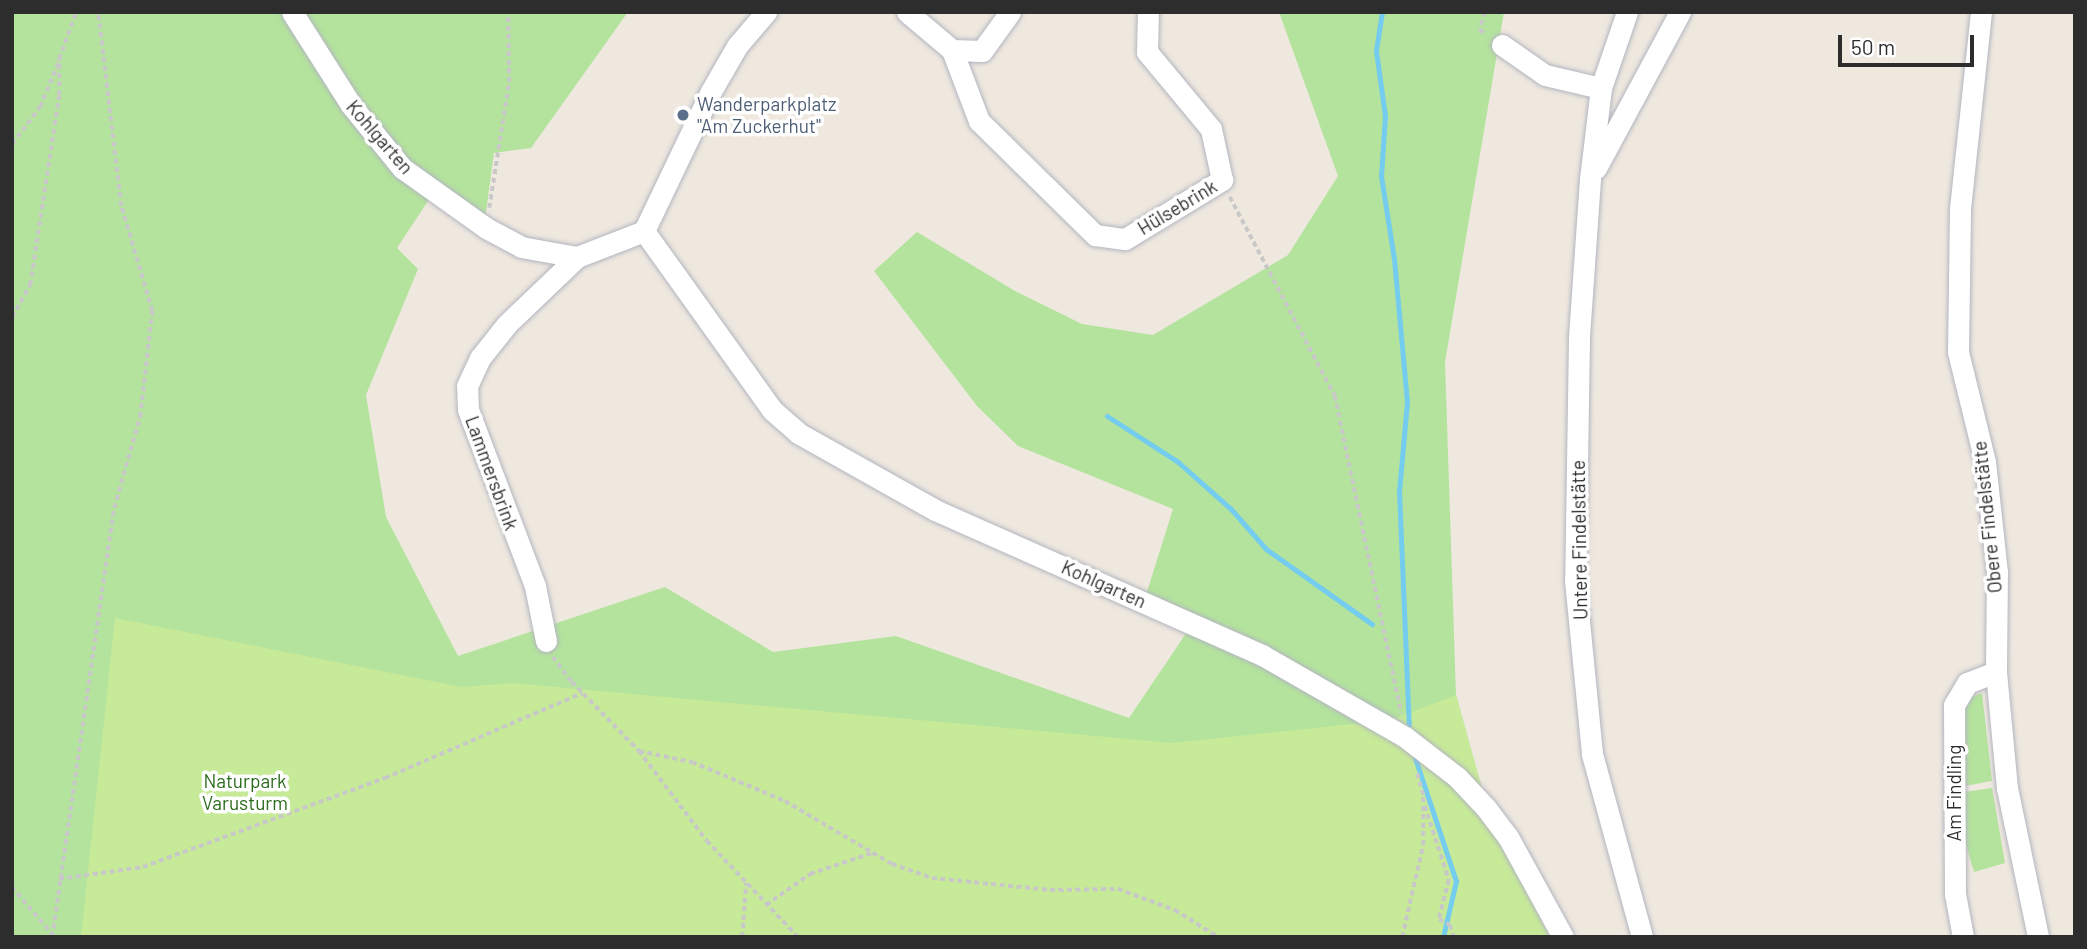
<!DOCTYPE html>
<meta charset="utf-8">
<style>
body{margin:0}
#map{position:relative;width:2087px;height:949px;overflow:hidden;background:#eee8df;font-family:Barlow,sans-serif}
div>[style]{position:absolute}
.green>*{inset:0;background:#b4e39d}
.pitch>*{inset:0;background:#c7ea99}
.stream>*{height:5px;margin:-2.5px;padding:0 2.5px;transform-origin:2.5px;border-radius:2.5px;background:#74ccee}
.path>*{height:3.5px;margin-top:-1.75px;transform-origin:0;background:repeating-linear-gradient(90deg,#c8c8c8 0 5px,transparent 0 8.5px)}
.roads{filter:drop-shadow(0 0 2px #b3b5c0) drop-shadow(0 0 2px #b3b5c0)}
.minor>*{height:21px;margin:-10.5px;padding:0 10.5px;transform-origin:10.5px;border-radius:10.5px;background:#fff}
.dots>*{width:19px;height:19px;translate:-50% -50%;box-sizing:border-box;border:4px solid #fff;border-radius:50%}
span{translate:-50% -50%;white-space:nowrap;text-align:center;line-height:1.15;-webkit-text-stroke:7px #fff;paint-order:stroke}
.service-label{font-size:19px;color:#4e5e75}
.left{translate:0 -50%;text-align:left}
.street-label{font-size:19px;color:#2d2d2d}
.park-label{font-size:19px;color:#2b6b1c}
.frame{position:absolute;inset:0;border:14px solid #2d2d2d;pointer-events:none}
.scale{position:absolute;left:1838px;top:35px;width:136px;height:32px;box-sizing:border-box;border:4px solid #2d2d2d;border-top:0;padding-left:9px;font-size:21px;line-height:24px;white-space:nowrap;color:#2d2d2d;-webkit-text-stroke:5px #fff;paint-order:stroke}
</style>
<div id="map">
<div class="green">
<div style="clip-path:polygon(12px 12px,628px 12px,531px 148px,494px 153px,485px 219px,436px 189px,397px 248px,418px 269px,366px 395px,386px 517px,458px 656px,665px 587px,773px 652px,896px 636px,1129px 718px,1191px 626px,1145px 598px,1173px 509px,1018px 446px,977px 406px,874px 271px,917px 232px,1015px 291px,1082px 324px,1153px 335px,1288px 255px,1338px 176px,1279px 12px,1504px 12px,1445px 362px,1456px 695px,1486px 803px,1549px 937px,12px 937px)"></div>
<div style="clip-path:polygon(1982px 693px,1992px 781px,1965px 786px,1963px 712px,1966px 699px)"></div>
<div style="clip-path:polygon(1992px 788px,2005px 863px,1974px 872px,1964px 838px,1965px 792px)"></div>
</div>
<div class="pitch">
<div style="clip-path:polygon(115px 618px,462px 687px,512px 683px,1172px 743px,1391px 720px,1456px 695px,1486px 803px,1549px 937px,81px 937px)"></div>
</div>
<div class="stream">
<div style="left:1382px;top:12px;width:39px;rotate:99deg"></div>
<div style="left:1376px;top:51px;width:66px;rotate:82.1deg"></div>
<div style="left:1385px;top:116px;width:60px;rotate:93.8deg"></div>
<div style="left:1381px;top:176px;width:84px;rotate:81.1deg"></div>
<div style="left:1394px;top:259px;width:144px;rotate:84.8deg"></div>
<div style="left:1407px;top:402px;width:89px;rotate:95.1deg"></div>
<div style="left:1399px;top:491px;width:234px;rotate:87.6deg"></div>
<div style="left:1107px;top:416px;width:85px;rotate:32.9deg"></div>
<div style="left:1178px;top:462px;width:71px;rotate:41.6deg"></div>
<div style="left:1231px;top:509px;width:53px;rotate:48.8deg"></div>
<div style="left:1266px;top:549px;width:130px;rotate:35.3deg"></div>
<div style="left:1415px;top:758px;width:130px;rotate:71.6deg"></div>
<div style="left:1456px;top:881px;width:57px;rotate:103.1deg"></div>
</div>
<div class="path">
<div style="left:1485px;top:12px;width:19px;rotate:106deg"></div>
<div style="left:1480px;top:30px;width:7px;rotate:34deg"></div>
<div style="left:12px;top:144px;width:46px;rotate:-52.9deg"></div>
<div style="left:40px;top:107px;width:50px;rotate:-67.6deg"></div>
<div style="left:1230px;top:197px;width:225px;rotate:62.2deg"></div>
<div style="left:1335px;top:396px;width:324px;rotate:78.2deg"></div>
<div style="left:489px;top:208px;width:128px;rotate:-81deg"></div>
<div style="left:509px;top:82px;width:70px;rotate:-90.8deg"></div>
<div style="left:12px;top:317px;width:37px;rotate:-61deg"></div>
<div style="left:30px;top:285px;width:192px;rotate:-81.3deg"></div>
<div style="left:59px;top:95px;width:36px;rotate:-90deg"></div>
<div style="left:59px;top:59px;width:50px;rotate:-70.1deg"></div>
<div style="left:553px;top:657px;width:31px;rotate:53deg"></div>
<div style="left:572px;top:682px;width:96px;rotate:45.8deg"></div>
<div style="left:639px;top:751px;width:113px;rotate:52.9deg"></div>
<div style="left:707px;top:841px;width:132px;rotate:46.5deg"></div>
<div style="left:639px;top:751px;width:54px;rotate:11.7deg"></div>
<div style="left:692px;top:762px;width:101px;rotate:22.8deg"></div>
<div style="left:785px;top:801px;width:124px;rotate:30.5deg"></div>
<div style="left:892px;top:864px;width:42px;rotate:19.3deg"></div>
<div style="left:932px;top:878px;width:119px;rotate:5.8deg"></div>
<div style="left:1050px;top:890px;width:68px;rotate:-0.8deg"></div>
<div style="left:1118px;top:889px;width:61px;rotate:20.2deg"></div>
<div style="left:1175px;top:910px;width:51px;rotate:32.1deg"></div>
<div style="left:1425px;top:806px;width:78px;rotate:72deg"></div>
<div style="left:1449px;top:880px;width:40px;rotate:104.4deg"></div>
<div style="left:1439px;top:919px;width:13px;rotate:29deg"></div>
<div style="left:1450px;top:925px;width:13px;rotate:72deg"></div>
<div style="left:59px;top:879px;width:85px;rotate:-8.1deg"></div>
<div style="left:143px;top:867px;width:258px;rotate:-20.2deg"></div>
<div style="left:385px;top:778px;width:215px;rotate:-23.3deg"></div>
<div style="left:12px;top:887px;width:63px;rotate:49.5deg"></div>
<div style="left:766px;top:905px;width:54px;rotate:-35.2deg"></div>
<div style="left:810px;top:874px;width:65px;rotate:-18.7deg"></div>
<div style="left:52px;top:937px;width:433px;rotate:-81.8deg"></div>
<div style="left:114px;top:508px;width:95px;rotate:-74.1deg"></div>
<div style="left:140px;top:417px;width:107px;rotate:-83.5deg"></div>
<div style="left:152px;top:311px;width:109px;rotate:-106.4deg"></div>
<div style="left:121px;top:206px;width:195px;rotate:-96.8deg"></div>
<div style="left:742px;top:937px;width:54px;rotate:-85.8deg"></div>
<div style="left:1402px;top:937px;width:94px;rotate:-77.1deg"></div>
<div style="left:1423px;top:845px;width:50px;rotate:-90deg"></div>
<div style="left:1423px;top:795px;width:25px;rotate:-106deg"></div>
</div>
<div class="roads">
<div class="minor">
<div style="left:292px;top:12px;width:110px;rotate:57.6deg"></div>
<div style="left:351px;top:105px;width:81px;rotate:51deg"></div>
<div style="left:402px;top:168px;width:103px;rotate:35.5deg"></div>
<div style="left:486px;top:228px;width:40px;rotate:28deg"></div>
<div style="left:521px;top:247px;width:57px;rotate:10.1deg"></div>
<div style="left:907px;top:12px;width:59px;rotate:40.2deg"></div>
<div style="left:952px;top:50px;width:76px;rotate:69.2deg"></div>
<div style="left:979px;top:121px;width:163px;rotate:44.5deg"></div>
<div style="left:1095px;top:235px;width:30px;rotate:8deg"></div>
<div style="left:1125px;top:239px;width:114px;rotate:-31.3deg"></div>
<div style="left:1222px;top:180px;width:52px;rotate:-102.2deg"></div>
<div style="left:1211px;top:129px;width:100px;rotate:-129.7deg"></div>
<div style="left:1147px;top:52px;width:40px;rotate:-88.6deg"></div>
<div style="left:1627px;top:12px;width:80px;rotate:108.9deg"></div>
<div style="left:1601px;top:88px;width:92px;rotate:96.9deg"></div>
<div style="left:1590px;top:179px;width:159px;rotate:94deg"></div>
<div style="left:1579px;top:338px;width:242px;rotate:90.9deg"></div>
<div style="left:1575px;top:580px;width:175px;rotate:84.4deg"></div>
<div style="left:1592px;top:754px;width:190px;rotate:74.7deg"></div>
<div style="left:1981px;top:12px;width:199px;rotate:96.1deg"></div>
<div style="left:1960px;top:210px;width:142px;rotate:90.8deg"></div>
<div style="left:1958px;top:352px;width:113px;rotate:76.2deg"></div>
<div style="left:1985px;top:462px;width:111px;rotate:83.8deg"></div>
<div style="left:1997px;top:572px;width:100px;rotate:90.6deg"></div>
<div style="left:1996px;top:672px;width:117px;rotate:84.6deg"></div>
<div style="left:2007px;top:788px;width:152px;rotate:78.2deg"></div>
<div style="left:1502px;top:45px;width:52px;rotate:34.9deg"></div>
<div style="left:1545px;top:75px;width:57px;rotate:13.1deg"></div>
<div style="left:952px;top:50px;width:30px;rotate:2deg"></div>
<div style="left:982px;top:51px;width:48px;rotate:-54.3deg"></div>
<div style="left:1596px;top:168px;width:177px;rotate:-61.7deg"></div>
<div style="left:644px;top:231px;width:220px;rotate:54.4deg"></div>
<div style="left:772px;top:410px;width:35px;rotate:41deg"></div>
<div style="left:798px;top:433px;width:157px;rotate:29.3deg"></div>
<div style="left:935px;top:510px;width:358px;rotate:23.9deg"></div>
<div style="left:1262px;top:655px;width:165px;rotate:29.8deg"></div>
<div style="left:1405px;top:737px;width:66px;rotate:37.6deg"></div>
<div style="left:1457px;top:777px;width:42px;rotate:46.9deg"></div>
<div style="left:1486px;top:808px;width:36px;rotate:53deg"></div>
<div style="left:1508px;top:837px;width:114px;rotate:61.2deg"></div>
<div style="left:546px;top:641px;width:56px;rotate:-101.3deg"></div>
<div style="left:535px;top:586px;width:188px;rotate:-110.8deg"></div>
<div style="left:468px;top:410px;width:24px;rotate:-92deg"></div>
<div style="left:467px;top:386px;width:31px;rotate:-65deg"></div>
<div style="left:480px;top:358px;width:43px;rotate:-51.5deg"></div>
<div style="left:507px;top:324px;width:97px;rotate:-43.7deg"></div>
<div style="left:577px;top:257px;width:72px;rotate:-21.2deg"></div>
<div style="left:644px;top:231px;width:153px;rotate:-64.4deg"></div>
<div style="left:710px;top:93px;width:54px;rotate:-60.1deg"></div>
<div style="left:737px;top:46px;width:45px;rotate:-49.5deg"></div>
<div style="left:1963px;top:937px;width:44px;rotate:-100.5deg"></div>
<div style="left:1955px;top:894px;width:189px;rotate:-90.3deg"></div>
<div style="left:1954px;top:705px;width:26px;rotate:-59deg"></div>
<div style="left:1967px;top:683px;width:31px;rotate:-21deg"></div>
</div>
</div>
<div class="dots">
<div style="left:683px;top:115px;background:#5c6f8a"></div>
</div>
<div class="service-label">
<span class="left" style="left:697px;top:115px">Wanderparkplatz<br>"Am Zuckerhut"</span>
</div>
<div class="street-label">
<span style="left:380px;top:137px;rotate:49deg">Kohlgarten</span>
<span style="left:1177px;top:207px;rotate:-31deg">Hülsebrink</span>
<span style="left:492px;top:473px;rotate:70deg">Lammersbrink</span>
<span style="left:1987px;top:517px;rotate:-96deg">Obere Findelstätte</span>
<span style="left:1579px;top:540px;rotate:-91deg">Untere Findelstätte</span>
<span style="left:1104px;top:584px;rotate:24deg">Kohlgarten</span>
<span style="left:1954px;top:793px;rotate:-90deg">Am Findling</span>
</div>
<div class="park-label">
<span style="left:245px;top:792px">Naturpark<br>Varusturm</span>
</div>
<div class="frame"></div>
<div class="scale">50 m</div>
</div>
